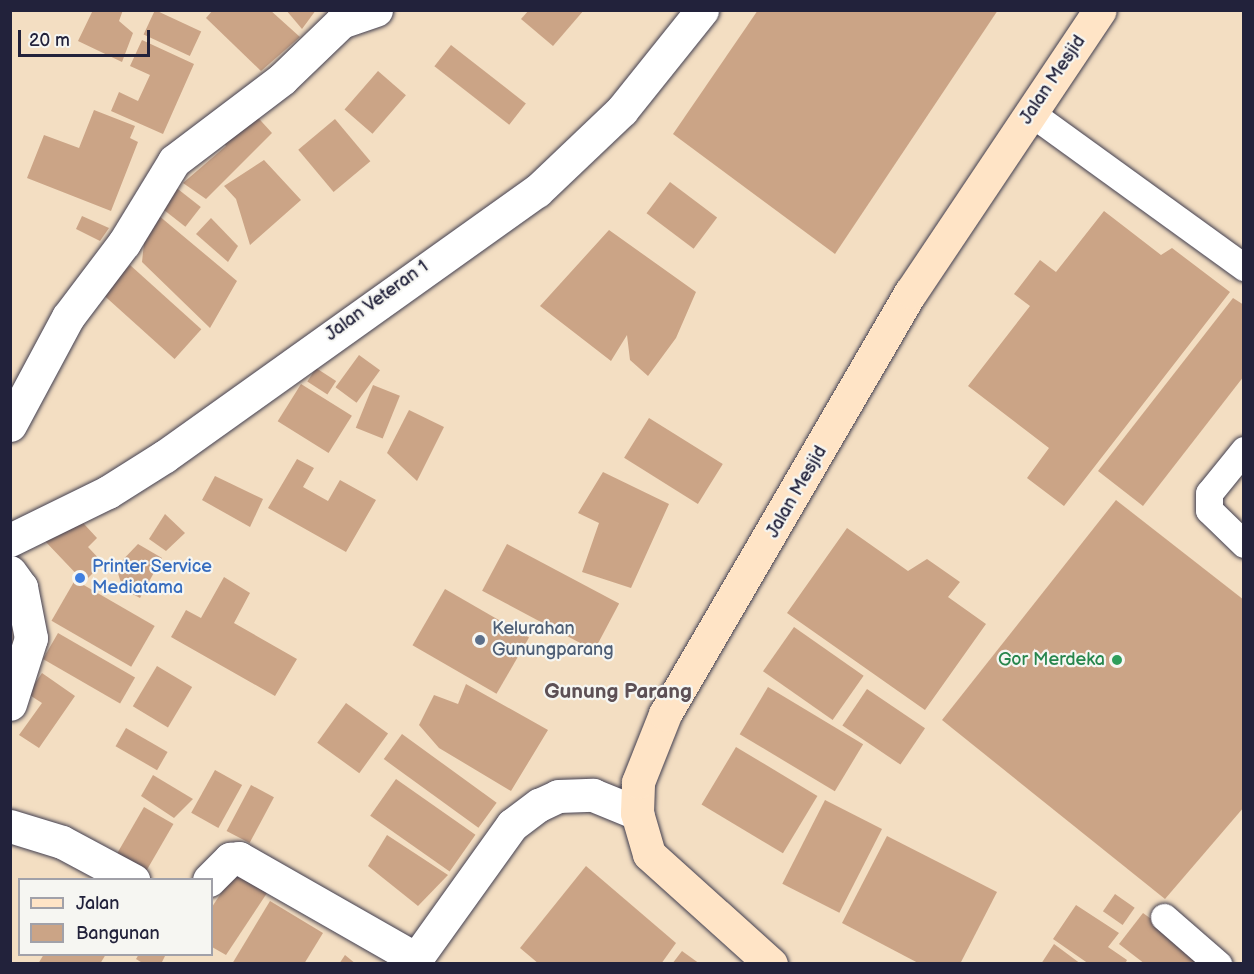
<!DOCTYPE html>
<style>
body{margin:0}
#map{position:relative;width:1254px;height:974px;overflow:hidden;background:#f3dec2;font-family:"Balsamiq Sans",sans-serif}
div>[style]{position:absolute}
.building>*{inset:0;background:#cba486;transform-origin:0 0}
.roads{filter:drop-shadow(0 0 2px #413e4f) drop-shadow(0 0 2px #413e4f)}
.service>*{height:27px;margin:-13.5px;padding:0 13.5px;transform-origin:13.5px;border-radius:13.5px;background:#fff}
.minor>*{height:33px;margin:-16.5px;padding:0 16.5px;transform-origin:16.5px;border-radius:16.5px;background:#fff}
.tertiary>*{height:33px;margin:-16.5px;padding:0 16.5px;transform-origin:16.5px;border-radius:16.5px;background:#fff}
.secondary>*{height:33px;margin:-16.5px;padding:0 16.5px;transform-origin:16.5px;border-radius:16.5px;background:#ffe4c6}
.dots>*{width:16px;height:16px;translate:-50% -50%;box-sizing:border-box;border:3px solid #f6f6f2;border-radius:50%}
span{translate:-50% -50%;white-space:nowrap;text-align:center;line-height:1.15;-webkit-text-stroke:4.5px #f6f6f2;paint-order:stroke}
.street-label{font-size:18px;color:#22223b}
.shop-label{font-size:18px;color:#366cbe}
.left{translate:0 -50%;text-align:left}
.service-label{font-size:18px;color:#4e5e75}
.leisure-label{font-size:18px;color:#27864d}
.right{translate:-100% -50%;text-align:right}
.quarter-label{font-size:21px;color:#5d5055;font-weight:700}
.frame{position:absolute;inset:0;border:12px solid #22223b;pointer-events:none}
.legend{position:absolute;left:18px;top:878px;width:195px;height:78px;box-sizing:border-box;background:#f6f6f2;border:2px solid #a1a1a9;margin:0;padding:8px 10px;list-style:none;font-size:18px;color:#22223b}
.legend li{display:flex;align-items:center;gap:12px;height:30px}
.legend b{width:30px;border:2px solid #a1a1a9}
.scale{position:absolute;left:18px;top:30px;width:132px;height:27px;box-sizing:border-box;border:3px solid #22223b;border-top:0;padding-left:8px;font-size:18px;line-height:21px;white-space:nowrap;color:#22223b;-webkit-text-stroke:4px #f6f6f2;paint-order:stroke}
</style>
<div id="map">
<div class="building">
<div style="clip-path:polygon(93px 10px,123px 10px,119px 21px,133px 33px,122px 62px,78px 41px)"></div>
<div style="left:155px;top:10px;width:51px;height:27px;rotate:25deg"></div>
<div style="clip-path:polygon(213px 10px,270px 10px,300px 37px,261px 71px,206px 18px)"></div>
<div style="clip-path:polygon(286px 10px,316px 10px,302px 29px)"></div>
<div style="clip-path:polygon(529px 10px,584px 10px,553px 46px,521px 19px)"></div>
<div style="clip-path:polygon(758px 10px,998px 10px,835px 254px,673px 134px)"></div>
<div style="clip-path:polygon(142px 40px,194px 64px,163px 134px,111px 111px,119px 92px,138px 101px,150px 75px,130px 66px)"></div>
<div style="left:451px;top:45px;width:95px;height:27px;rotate:38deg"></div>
<div style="left:378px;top:71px;width:37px;height:51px;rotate:41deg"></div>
<div style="clip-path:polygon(250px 109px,272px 133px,206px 199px,183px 183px,226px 146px,217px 133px)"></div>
<div style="clip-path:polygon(94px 110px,135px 126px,130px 138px,138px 142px,111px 211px,27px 178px,44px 135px,79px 148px)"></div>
<div style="left:335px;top:119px;width:55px;height:48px;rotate:50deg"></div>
<div style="clip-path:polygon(264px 160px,301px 200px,250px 245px,236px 199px,224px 186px)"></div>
<div style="left:670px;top:182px;width:59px;height:39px;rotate:37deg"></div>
<div style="left:174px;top:186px;width:34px;height:25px;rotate:38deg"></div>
<div style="clip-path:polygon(152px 210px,237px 281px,210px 328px,142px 262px,144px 243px,135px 235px)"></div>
<div style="clip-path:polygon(1104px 211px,1161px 255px,1172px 248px,1230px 292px,1064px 506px,1027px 478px,1049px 448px,968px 386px,1030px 306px,1014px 294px,1040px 260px,1056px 272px)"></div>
<div style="clip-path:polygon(82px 216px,109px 228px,100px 241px,76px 229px)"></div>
<div style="clip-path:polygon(211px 218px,238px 246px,228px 262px,196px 234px)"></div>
<div style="clip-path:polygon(609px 230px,696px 292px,676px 338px,648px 376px,630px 360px,627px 335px,611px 361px,540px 306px)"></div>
<div style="left:130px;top:265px;width:96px;height:40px;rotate:42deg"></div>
<div style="clip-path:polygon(1233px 298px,1244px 305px,1244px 376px,1143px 506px,1098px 471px)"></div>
<div style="left:359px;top:355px;width:26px;height:40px;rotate:36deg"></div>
<div style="left:316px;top:368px;width:24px;height:16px;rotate:33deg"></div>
<div style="left:301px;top:384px;width:60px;height:44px;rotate:32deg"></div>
<div style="left:373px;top:385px;width:29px;height:46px;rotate:22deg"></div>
<div style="clip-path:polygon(409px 410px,444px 427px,417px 481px,387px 453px)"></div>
<div style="left:649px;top:418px;width:87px;height:47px;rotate:32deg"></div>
<div style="clip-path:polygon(297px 459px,314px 468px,303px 487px,328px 501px,340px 480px,376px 500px,346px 552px,268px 508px)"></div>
<div style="clip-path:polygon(603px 472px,669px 504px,631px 588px,582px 572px,599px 523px,578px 513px)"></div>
<div style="clip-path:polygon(215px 476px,263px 499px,250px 527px,202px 500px)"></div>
<div style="clip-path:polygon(1116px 500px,1244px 600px,1244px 807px,1165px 899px,942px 720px)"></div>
<div style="clip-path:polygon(73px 512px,97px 538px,88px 547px,103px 563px,84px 582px,44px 540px)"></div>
<div style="clip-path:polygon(165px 514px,185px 533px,166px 551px,149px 539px)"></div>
<div style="clip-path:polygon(847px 528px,908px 571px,927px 559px,960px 582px,948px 597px,986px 624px,925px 710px,787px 613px)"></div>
<div style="clip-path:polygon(138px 544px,162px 558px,140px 598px,123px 589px,116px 567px)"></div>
<div style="left:507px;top:544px;width:127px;height:53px;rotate:28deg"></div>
<div style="clip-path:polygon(224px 577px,250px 593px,234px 623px,297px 659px,275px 696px,171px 637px,186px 610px,201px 618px)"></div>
<div style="left:75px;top:580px;width:92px;height:47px;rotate:30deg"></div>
<div style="left:445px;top:589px;width:97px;height:65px;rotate:30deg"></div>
<div style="left:794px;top:627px;width:85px;height:54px;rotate:35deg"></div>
<div style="left:58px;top:633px;width:89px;height:30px;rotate:30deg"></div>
<div style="left:157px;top:666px;width:41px;height:47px;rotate:31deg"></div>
<div style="clip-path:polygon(42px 673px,75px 696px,39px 748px,19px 735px,42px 703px,28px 694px)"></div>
<div style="clip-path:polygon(466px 684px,548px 730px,511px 791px,439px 748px,419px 725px,434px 695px,458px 704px)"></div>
<div style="left:768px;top:687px;width:111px;height:55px;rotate:31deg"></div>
<div style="left:867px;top:689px;width:70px;height:44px;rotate:34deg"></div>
<div style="left:346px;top:703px;width:52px;height:49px;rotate:36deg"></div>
<div style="left:126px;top:728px;width:48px;height:21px;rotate:30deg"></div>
<div style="left:402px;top:734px;width:117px;height:31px;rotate:36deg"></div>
<div style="left:736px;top:747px;width:95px;height:67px;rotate:31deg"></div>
<div style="left:215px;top:770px;width:31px;height:49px;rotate:29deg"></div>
<div style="clip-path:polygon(153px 775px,193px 799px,174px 818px,141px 796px)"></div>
<div style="left:396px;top:779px;width:97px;height:45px;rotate:35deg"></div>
<div style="left:251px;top:785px;width:26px;height:52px;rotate:28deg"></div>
<div style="left:825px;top:800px;width:64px;height:94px;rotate:27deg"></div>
<div style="left:144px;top:807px;width:34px;height:57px;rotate:30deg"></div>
<div style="clip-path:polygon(387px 835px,448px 875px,418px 906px,368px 866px)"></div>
<div style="clip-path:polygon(887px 836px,997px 892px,960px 964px,920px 964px,842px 923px)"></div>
<div style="clip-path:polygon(586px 866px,676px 943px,661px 964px,539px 964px,520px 948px)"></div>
<div style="clip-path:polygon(234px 873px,267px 893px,226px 955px,212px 947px,212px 907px)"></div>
<div style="left:1115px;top:894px;width:24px;height:21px;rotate:35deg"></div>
<div style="clip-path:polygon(270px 901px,323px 933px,304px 964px,232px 964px)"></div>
<div style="clip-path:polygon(1076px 905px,1119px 933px,1108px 947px,1127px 960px,1125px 964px,1089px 964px,1053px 939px)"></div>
<div style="clip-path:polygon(1143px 913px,1202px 956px,1196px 964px,1145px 964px,1119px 944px)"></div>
<div style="clip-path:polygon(1054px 944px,1081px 964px,1041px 964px)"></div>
<div style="clip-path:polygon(682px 951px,700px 964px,672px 964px)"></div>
<div style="clip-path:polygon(44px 954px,106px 954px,100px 964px,38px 964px)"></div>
<div style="clip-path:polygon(139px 954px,166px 954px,161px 964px,144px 964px,136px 959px)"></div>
<div style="clip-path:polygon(345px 955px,356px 964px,339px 964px)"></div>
</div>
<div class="roads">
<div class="service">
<div style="left:1031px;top:113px;width:263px;rotate:35.9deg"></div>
<div style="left:1244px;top:450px;width:55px;rotate:129.1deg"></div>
<div style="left:1209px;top:493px;width:17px;rotate:90deg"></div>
<div style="left:1209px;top:510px;width:49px;rotate:44.2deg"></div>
<div style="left:1164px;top:917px;width:72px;rotate:41deg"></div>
</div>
<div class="minor">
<div style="left:10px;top:425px;width:123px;rotate:-61.8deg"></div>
<div style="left:68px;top:317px;width:93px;rotate:-52.9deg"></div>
<div style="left:124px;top:243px;width:96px;rotate:-58.6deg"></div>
<div style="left:174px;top:161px;width:136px;rotate:-37.2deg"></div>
<div style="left:282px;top:79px;width:82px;rotate:-44deg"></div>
<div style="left:341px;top:22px;width:37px;rotate:-19deg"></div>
<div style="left:10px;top:572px;width:19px;rotate:54deg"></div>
<div style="left:21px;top:587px;width:52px;rotate:78.9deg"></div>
<div style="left:31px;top:638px;width:69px;rotate:107.7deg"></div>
<div style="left:10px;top:826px;width:54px;rotate:17.1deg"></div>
<div style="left:62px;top:842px;width:81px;rotate:28.2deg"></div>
<div style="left:209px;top:880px;width:30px;rotate:-45deg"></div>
<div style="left:230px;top:859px;width:9px;rotate:-6deg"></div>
<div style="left:239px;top:858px;width:204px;rotate:29.7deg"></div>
<div style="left:416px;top:959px;width:5px;rotate:112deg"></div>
<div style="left:416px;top:959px;width:165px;rotate:-54.4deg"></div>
<div style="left:512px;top:825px;width:34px;rotate:-37deg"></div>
<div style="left:539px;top:805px;width:21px;rotate:-25deg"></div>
<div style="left:558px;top:796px;width:35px;rotate:-2deg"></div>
<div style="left:593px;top:795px;width:48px;rotate:22.2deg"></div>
</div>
<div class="tertiary">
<div style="left:10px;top:540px;width:109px;rotate:-26.1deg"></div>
<div style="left:108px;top:492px;width:67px;rotate:-32.3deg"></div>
<div style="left:165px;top:456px;width:457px;rotate:-35.5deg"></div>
<div style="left:537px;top:191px;width:117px;rotate:-43.6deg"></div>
<div style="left:622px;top:110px;width:128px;rotate:-51.3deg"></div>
</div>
<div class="secondary">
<div style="left:771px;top:964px;width:164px;rotate:-138deg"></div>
<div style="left:649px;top:854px;width:43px;rotate:-106.3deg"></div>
<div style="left:637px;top:813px;width:31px;rotate:-88deg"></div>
<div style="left:638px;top:782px;width:73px;rotate:-68.3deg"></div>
<div style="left:665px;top:714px;width:488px;rotate:-59.8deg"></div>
<div style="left:911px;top:292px;width:339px;rotate:-56.2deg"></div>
</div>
</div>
<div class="dots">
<div style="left:80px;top:578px;background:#3f7fe0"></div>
<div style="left:480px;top:640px;background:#5c6f8a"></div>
<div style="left:1117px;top:660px;background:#2e9e5b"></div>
</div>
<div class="street-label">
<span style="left:1053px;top:80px;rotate:-56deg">Jalan Mesjid</span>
<span style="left:377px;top:301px;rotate:-36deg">Jalan Veteran 1</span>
<span style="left:797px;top:492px;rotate:-60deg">Jalan Mesjid</span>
</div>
<div class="shop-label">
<span class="left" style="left:92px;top:578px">Printer Service<br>Mediatama</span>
</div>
<div class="service-label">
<span class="left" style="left:492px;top:640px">Kelurahan<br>Gunungparang</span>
</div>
<div class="leisure-label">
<span class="right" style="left:1105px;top:660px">Gor Merdeka</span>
</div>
<div class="quarter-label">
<span style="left:618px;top:692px">Gunung Parang</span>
</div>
<div class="frame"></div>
<ul class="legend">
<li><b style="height:8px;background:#ffe4c6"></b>Jalan</li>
<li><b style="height:16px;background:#cba486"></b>Bangunan</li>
</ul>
<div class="scale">20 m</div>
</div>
